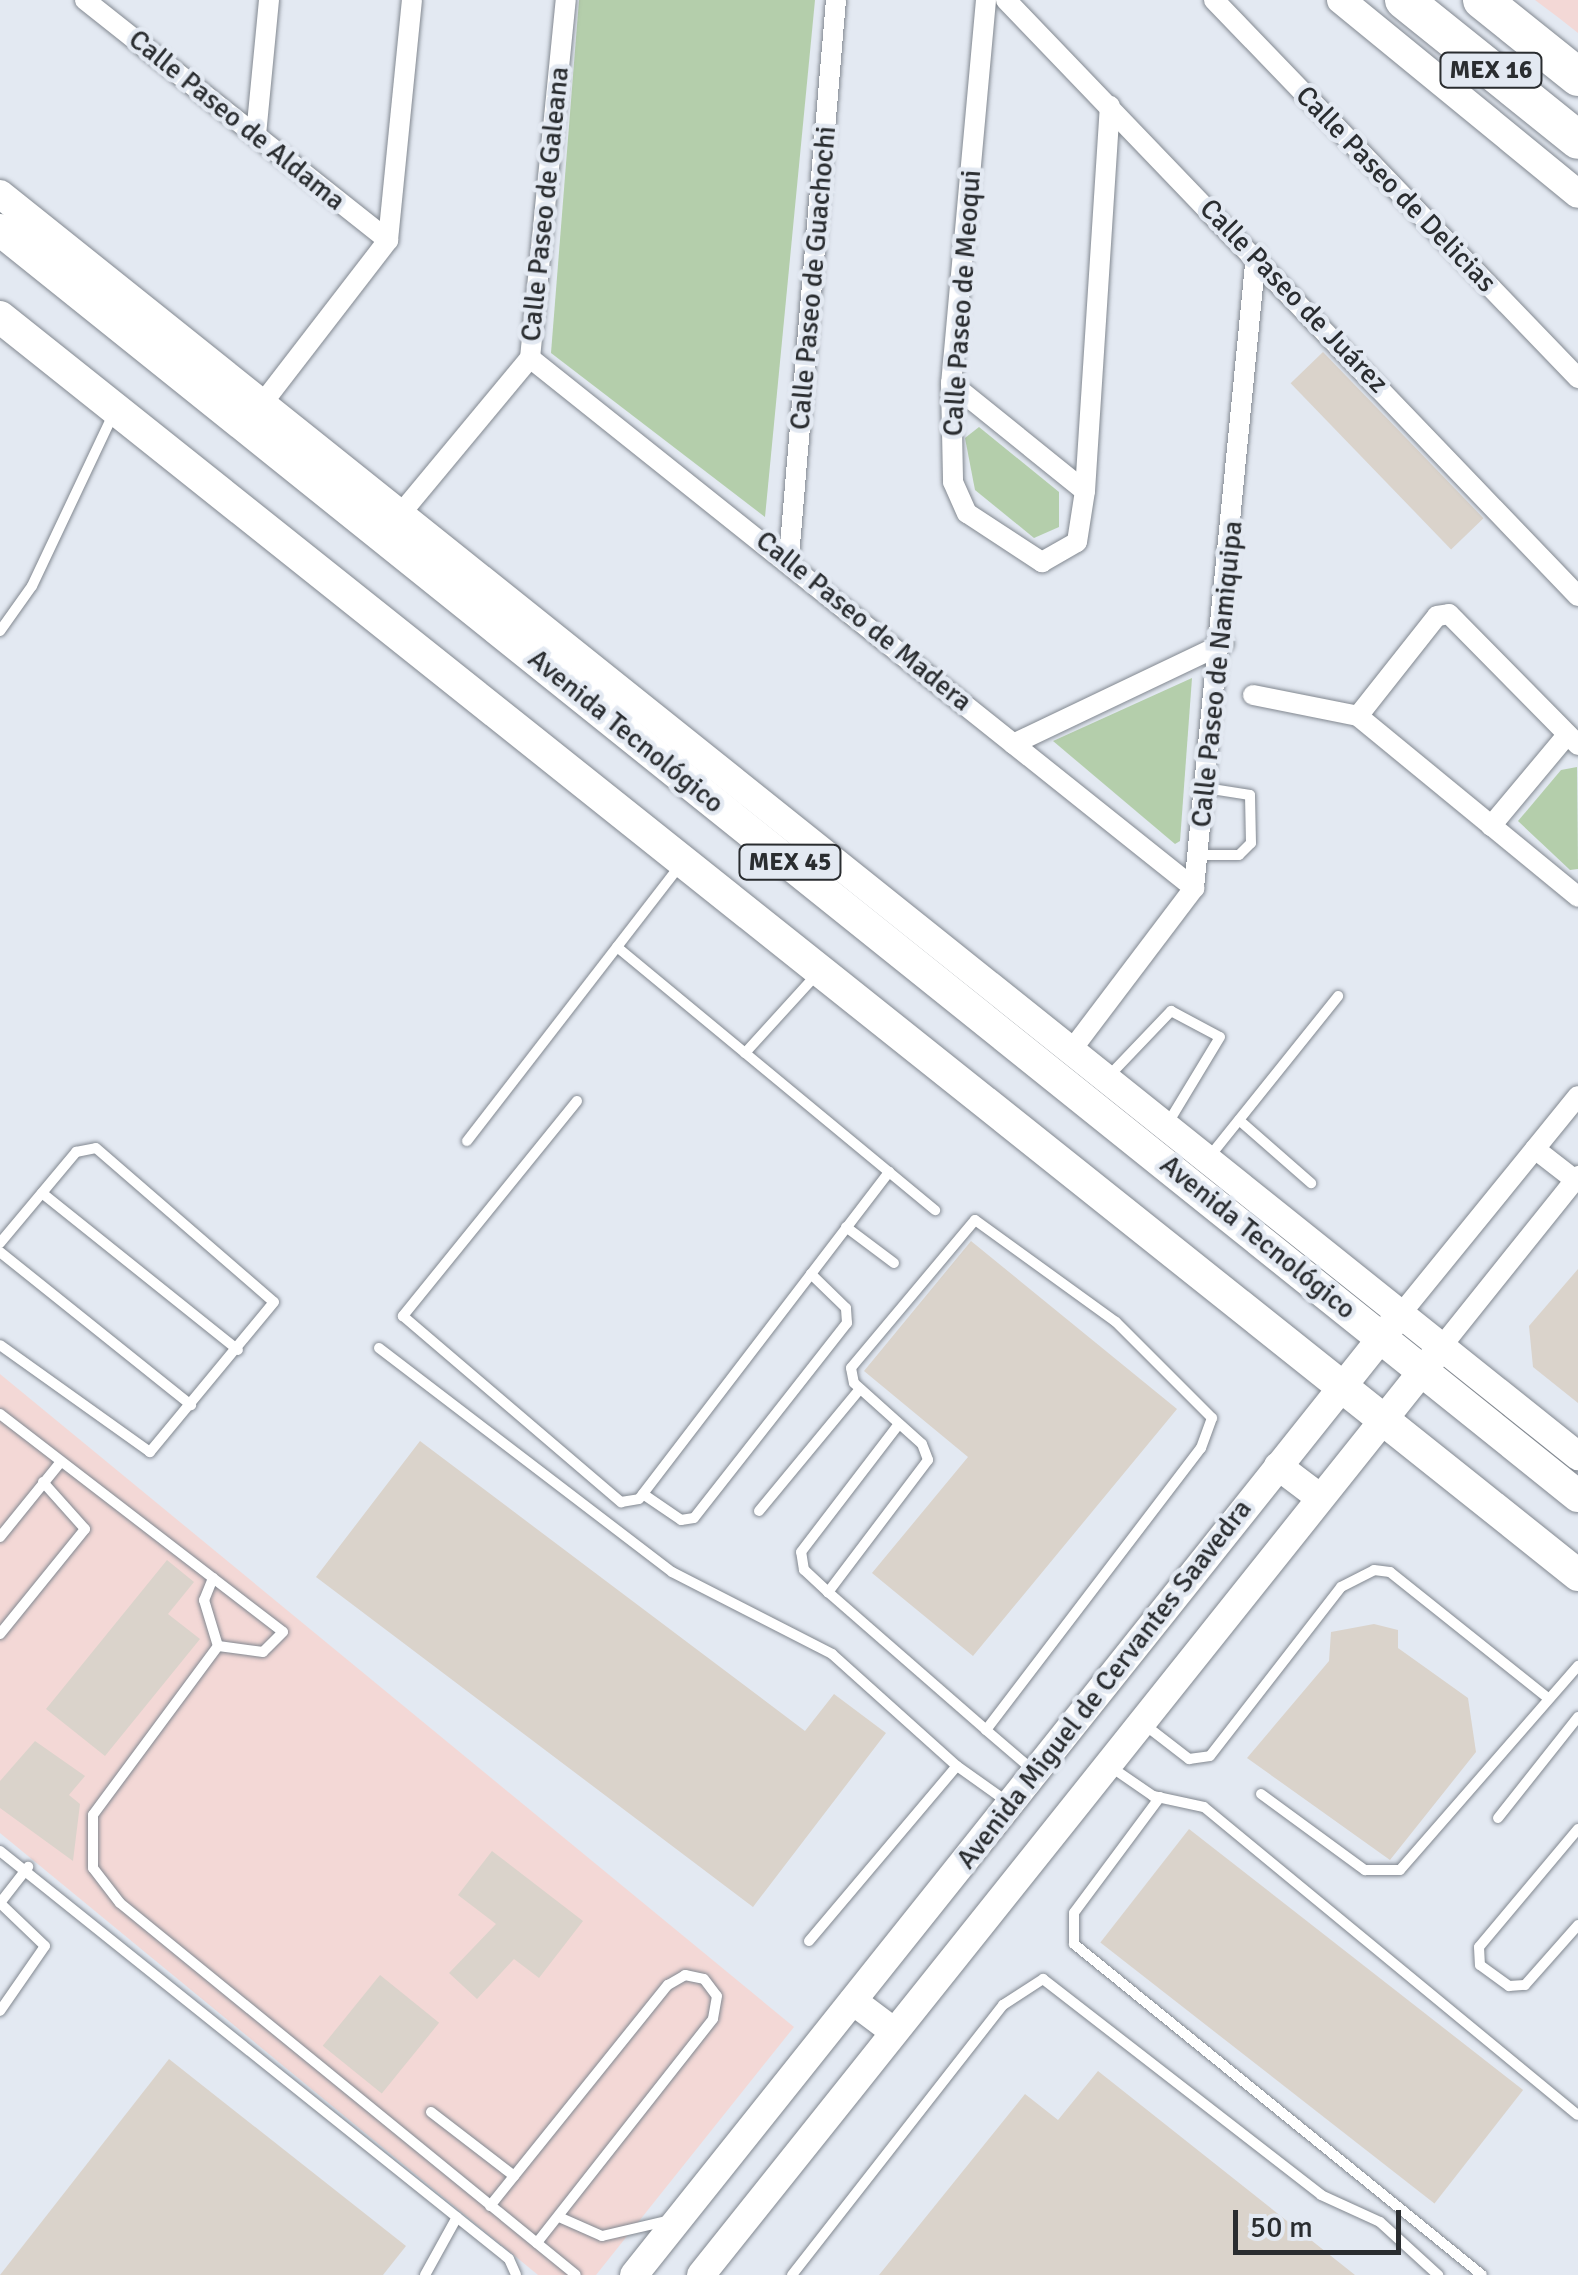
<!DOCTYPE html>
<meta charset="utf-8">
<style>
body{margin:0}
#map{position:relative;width:1578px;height:2275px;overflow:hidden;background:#e3e9f2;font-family:Signika,sans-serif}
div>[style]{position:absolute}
.education>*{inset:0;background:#f3d8d6}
.green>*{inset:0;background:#b4ceab}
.building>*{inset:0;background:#dad3cb;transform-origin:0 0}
.roads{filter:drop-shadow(0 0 2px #828890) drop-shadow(0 0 2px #828890)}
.lane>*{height:10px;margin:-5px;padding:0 5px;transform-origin:5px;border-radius:5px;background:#fff}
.street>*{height:20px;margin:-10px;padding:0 10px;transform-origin:10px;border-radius:10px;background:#fff}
.secondary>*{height:28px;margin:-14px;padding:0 14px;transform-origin:14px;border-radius:14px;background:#fff}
.primary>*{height:32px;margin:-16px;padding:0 16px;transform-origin:16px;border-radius:16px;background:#fff}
.highway>*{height:38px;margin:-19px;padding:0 19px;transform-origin:19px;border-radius:19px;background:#fff}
span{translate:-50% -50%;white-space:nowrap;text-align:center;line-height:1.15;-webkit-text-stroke:9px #e3e9f2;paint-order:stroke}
.shield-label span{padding:2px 8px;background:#e3e9f2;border:2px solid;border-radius:8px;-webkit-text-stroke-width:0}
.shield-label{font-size:25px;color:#2a2d30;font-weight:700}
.street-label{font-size:28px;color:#2a2d30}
.scale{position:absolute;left:1233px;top:2210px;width:168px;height:45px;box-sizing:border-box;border:5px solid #2a2d30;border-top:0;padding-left:12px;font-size:30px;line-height:35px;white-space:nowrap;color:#2a2d30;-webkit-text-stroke:8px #e3e9f2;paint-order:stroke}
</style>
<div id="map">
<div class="education">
<div style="clip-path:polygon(1535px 0,1578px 0,1578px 33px,1559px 18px)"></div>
<div style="clip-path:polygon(0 1374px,794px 2027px,596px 2275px,538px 2275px,0 1833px)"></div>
</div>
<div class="green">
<div style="clip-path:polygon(579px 0,815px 0,765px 517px,551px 353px)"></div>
<div style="clip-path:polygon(979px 427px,1059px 492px,1059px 527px,1034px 538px,975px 490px,965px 438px)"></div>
<div style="clip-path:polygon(1192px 678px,1180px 841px,1175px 844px,1053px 741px)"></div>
<div style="clip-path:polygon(1577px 767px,1578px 869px,1570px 870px,1518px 821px,1561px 770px)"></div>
</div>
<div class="building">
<div style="left:1323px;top:352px;width:231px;height:45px;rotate:46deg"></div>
<div style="clip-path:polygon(971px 1241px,1177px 1409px,973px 1656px,872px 1573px,968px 1457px,864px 1371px)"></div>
<div style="clip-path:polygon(1578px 1269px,1578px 1403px,1533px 1367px,1529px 1326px)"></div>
<div style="clip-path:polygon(420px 1441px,805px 1731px,834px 1694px,886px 1733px,753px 1907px,316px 1577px)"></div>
<div style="clip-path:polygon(167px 1560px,194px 1582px,168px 1614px,200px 1639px,105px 1756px,46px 1709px)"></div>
<div style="clip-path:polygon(1374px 1624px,1398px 1630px,1398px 1648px,1468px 1698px,1476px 1752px,1390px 1860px,1247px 1758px,1329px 1661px,1331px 1632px)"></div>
<div style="clip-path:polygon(35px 1741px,85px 1776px,69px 1795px,80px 1804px,73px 1861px,0 1808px,0 1781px)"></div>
<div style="left:1189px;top:1829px;width:424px;height:144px;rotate:38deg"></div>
<div style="clip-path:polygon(492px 1851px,583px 1921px,539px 1978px,514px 1959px,477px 1999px,449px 1973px,496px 1924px,458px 1895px)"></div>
<div style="left:380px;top:1975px;width:76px;height:91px;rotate:39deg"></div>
<div style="clip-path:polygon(169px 2059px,406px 2246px,383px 2275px,0 2275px)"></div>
<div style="clip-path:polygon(1098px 2071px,1355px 2275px,879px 2275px,1025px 2094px,1058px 2120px)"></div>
</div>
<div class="roads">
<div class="lane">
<div style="left:0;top:631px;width:55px;rotate:-54.6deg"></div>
<div style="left:32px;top:586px;width:189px;rotate:-64.7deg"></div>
<div style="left:1198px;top:855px;width:41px"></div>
<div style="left:1239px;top:855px;width:17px;rotate:-45deg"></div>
<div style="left:1251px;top:843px;width:48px;rotate:-91.2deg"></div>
<div style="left:1250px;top:795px;width:45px;rotate:-171deg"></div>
<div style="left:617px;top:947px;width:413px;rotate:39.6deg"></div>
<div style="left:745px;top:1053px;width:104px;rotate:-47.7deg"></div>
<div style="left:1107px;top:1078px;width:93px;rotate:-46.3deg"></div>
<div style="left:1171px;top:1011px;width:55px;rotate:28deg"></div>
<div style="left:1220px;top:1037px;width:100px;rotate:121.2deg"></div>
<div style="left:577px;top:1101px;width:277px;rotate:129deg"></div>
<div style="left:403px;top:1316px;width:287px;rotate:40.5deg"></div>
<div style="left:621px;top:1502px;width:18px;rotate:-9deg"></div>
<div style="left:639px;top:1499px;width:412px;rotate:-52.6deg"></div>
<div style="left:1239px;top:1120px;width:96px;rotate:41.2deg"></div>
<div style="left:467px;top:1141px;width:346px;rotate:-52.3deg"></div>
<div style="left:1210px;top:1156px;width:205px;rotate:-51.3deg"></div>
<div style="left:42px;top:1193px;width:251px;rotate:38.7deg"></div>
<div style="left:846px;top:1227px;width:60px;rotate:36.9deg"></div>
<div style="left:0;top:1243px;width:119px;rotate:-50.1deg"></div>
<div style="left:76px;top:1152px;width:20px;rotate:-11deg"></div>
<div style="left:96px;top:1148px;width:235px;rotate:40.9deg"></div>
<div style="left:274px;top:1302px;width:195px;rotate:129.6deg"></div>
<div style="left:150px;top:1452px;width:184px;rotate:-144.5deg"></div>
<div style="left:0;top:1252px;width:245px;rotate:38.7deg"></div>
<div style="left:379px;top:1348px;width:369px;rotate:37.4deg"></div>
<div style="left:672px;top:1572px;width:180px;rotate:27.1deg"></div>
<div style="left:832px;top:1654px;width:168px;rotate:41.9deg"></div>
<div style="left:0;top:1414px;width:357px;rotate:37.6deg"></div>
<div style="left:283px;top:1632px;width:28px;rotate:135deg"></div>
<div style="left:263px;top:1652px;width:45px;rotate:-172.4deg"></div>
<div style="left:643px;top:1494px;width:46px;rotate:34.4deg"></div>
<div style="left:681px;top:1520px;width:13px;rotate:-9deg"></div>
<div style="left:694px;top:1518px;width:248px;rotate:-51.9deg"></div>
<div style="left:847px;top:1323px;width:15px;rotate:-94deg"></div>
<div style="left:846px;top:1308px;width:49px;rotate:-135.8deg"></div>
<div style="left:759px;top:1511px;width:158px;rotate:-50.4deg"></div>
<div style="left:0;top:1537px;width:95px;rotate:-51deg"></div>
<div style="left:213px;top:1578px;width:24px;rotate:112deg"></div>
<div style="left:204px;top:1600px;width:48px;rotate:73.1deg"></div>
<div style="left:828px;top:1592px;width:33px;rotate:-137deg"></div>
<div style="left:804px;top:1570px;width:18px;rotate:-99deg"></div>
<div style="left:801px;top:1552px;width:161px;rotate:-52.6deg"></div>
<div style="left:0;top:1634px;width:135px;rotate:-51deg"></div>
<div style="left:85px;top:1529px;width:63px;rotate:-131.8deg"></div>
<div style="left:218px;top:1646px;width:210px;rotate:126.5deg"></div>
<div style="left:93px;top:1815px;width:53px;rotate:90deg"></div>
<div style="left:93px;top:1868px;width:44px;rotate:52.4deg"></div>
<div style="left:120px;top:1903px;width:588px;rotate:39.21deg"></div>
<div style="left:1145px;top:1725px;width:56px;rotate:37.7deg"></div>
<div style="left:1189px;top:1759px;width:21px;rotate:-8deg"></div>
<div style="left:1210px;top:1756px;width:214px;rotate:-52.2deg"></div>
<div style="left:1341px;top:1587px;width:37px;rotate:-27deg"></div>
<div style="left:1374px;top:1570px;width:16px;rotate:7deg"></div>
<div style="left:1390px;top:1572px;width:203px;rotate:38.6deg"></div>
<div style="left:986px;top:1730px;width:355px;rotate:-52.7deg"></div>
<div style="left:1201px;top:1448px;width:32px;rotate:-70deg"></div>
<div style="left:1212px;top:1418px;width:136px;rotate:-135deg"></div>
<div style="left:1116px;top:1322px;width:174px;rotate:-144.1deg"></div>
<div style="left:975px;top:1220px;width:193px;rotate:130deg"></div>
<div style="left:851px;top:1368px;width:15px;rotate:79deg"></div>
<div style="left:854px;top:1383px;width:91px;rotate:41.9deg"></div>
<div style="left:922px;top:1444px;width:17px;rotate:69deg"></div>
<div style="left:928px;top:1460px;width:166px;rotate:127.1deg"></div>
<div style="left:828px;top:1592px;width:210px;rotate:41.1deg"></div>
<div style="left:986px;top:1730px;width:65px;rotate:40.6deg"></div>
<div style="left:1111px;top:1767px;width:51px;rotate:34.6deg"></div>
<div style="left:1153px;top:1796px;width:52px;rotate:12.2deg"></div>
<div style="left:1204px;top:1807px;width:484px;rotate:39.5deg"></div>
<div style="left:1261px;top:1794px;width:129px;rotate:36.2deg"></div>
<div style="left:1365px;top:1870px;width:35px"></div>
<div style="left:1400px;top:1870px;width:271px;rotate:-48.9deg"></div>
<div style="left:1160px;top:1797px;width:144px;rotate:126.6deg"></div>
<div style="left:1074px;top:1913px;width:31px;rotate:90deg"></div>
<div style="left:1074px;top:1944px;width:525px;rotate:39.05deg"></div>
<div style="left:1498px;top:1818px;width:129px;rotate:-51.6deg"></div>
<div style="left:1578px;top:1829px;width:154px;rotate:130deg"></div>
<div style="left:1479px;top:1947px;width:18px;rotate:87deg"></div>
<div style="left:1480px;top:1965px;width:36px;rotate:36deg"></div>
<div style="left:1509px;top:1986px;width:16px;rotate:-4deg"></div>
<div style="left:1525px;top:1985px;width:80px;rotate:-48.5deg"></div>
<div style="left:0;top:1851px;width:652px;rotate:38.71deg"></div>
<div style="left:509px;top:2259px;width:17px;rotate:66deg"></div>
<div style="left:0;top:1903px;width:62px;rotate:43.7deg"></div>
<div style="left:45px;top:1946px;width:79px;rotate:124.7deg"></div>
<div style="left:0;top:1903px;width:46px;rotate:-52.1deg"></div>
<div style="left:809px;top:1941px;width:229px;rotate:-49.8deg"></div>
<div style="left:957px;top:1766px;width:64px;rotate:35.4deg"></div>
<div style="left:431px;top:2112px;width:105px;rotate:37.6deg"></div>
<div style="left:490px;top:2206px;width:284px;rotate:-51.2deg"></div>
<div style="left:668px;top:1985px;width:20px;rotate:-30deg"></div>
<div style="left:685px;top:1975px;width:19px;rotate:12deg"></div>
<div style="left:704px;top:1979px;width:21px;rotate:53deg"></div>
<div style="left:717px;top:1996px;width:23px;rotate:100deg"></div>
<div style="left:713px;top:2019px;width:285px;rotate:128.2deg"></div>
<div style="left:559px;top:2217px;width:47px;rotate:23.8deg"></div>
<div style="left:602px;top:2236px;width:70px;rotate:-13.2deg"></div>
<div style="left:425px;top:2275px;width:66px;rotate:-61.1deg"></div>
<div style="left:792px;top:2275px;width:343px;rotate:-52deg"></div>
<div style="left:1003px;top:2005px;width:48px;rotate:-33deg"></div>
<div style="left:1043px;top:1979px;width:352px;rotate:37.8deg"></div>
<div style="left:1321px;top:2195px;width:65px;rotate:24.6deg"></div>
<div style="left:1380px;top:2222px;width:79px;rotate:42.4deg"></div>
</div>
<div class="street">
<div style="left:85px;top:0;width:387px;rotate:38.4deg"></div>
<div style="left:986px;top:0;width:385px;rotate:95.2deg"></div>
<div style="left:951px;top:383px;width:99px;rotate:88.8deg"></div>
<div style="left:953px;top:482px;width:34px;rotate:66deg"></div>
<div style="left:967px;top:513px;width:90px;rotate:33.2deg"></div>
<div style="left:1042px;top:562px;width:40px;rotate:-29.7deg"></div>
<div style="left:1077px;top:542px;width:52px;rotate:-81.1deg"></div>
<div style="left:1085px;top:491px;width:386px;rotate:-86.3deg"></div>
<div style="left:1006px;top:0;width:826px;rotate:46.18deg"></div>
<div style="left:1214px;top:0;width:525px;rotate:46.08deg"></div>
<div style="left:256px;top:135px;width:136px;rotate:-84.5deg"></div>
<div style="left:530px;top:358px;width:850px;rotate:38.6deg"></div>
<div style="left:951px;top:383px;width:172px;rotate:38.9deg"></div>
<div style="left:255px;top:413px;width:218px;rotate:-52.4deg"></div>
<div style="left:388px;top:240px;width:241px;rotate:-84.3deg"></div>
<div style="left:393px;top:523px;width:214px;rotate:-50.3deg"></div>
<div style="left:530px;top:358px;width:360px;rotate:-84.3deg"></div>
<div style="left:789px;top:557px;width:559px;rotate:-85.18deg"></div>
<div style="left:1253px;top:695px;width:107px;rotate:11.3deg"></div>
<div style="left:1358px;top:716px;width:285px;rotate:39.4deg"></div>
<div style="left:1358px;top:716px;width:127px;rotate:-51.7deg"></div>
<div style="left:1437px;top:616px;width:12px;rotate:-9deg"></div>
<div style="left:1449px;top:614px;width:184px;rotate:45.4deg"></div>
<div style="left:1013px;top:744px;width:233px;rotate:-25.5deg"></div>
<div style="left:1491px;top:826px;width:119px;rotate:-50.1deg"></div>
<div style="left:1070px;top:1052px;width:206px;rotate:-52.9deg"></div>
<div style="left:1194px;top:888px;width:636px;rotate:-84.41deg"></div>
<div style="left:1535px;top:1149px;width:51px;rotate:37.8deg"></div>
<div style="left:1400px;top:1315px;width:282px;rotate:-50.9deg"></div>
<div style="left:1442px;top:1346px;width:218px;rotate:-51.3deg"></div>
</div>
<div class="secondary">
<div style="left:1341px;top:0;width:306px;rotate:39.3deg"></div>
<div style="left:0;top:194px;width:2021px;rotate:38.65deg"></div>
<div style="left:1278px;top:1466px;width:51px;rotate:37.1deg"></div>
<div style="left:853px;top:2001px;width:50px;rotate:36.9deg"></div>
<div style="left:634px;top:2275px;width:1219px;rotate:-51.43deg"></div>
<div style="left:701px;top:2275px;width:1178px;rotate:-51.41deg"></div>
</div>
<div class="primary">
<div style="left:0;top:230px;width:2023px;rotate:38.74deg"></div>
<div style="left:0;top:317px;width:2018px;rotate:38.56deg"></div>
</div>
<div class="highway">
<div style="left:1404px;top:0;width:223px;rotate:38.8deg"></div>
<div style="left:1482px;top:0;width:123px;rotate:38.7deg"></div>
</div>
</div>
<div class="shield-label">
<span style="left:1491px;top:70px">MEX 16</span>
<span style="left:790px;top:862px">MEX 45</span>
</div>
<div class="street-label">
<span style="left:237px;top:120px;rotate:39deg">Calle Paseo de Aldama</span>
<span style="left:1396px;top:189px;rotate:46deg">Calle Paseo de Delicias</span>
<span style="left:545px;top:204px;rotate:-84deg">Calle Paseo de Galeana</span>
<span style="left:813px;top:278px;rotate:-85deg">Calle Paseo de Guachochi</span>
<span style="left:1294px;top:296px;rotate:46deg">Calle Paseo de Juárez</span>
<span style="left:962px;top:303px;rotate:-86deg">Calle Paseo de Meoqui</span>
<span style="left:864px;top:621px;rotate:39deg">Calle Paseo de Madera</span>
<span style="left:1217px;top:674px;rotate:-84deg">Calle Paseo de Namiquipa</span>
<span style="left:626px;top:731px;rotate:39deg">Avenida Tecnológico</span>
<span style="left:1258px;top:1237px;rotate:39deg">Avenida Tecnológico</span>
<span style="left:1104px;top:1684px;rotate:-52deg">Avenida Miguel de Cervantes Saavedra</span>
</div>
<div class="scale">50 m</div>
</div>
